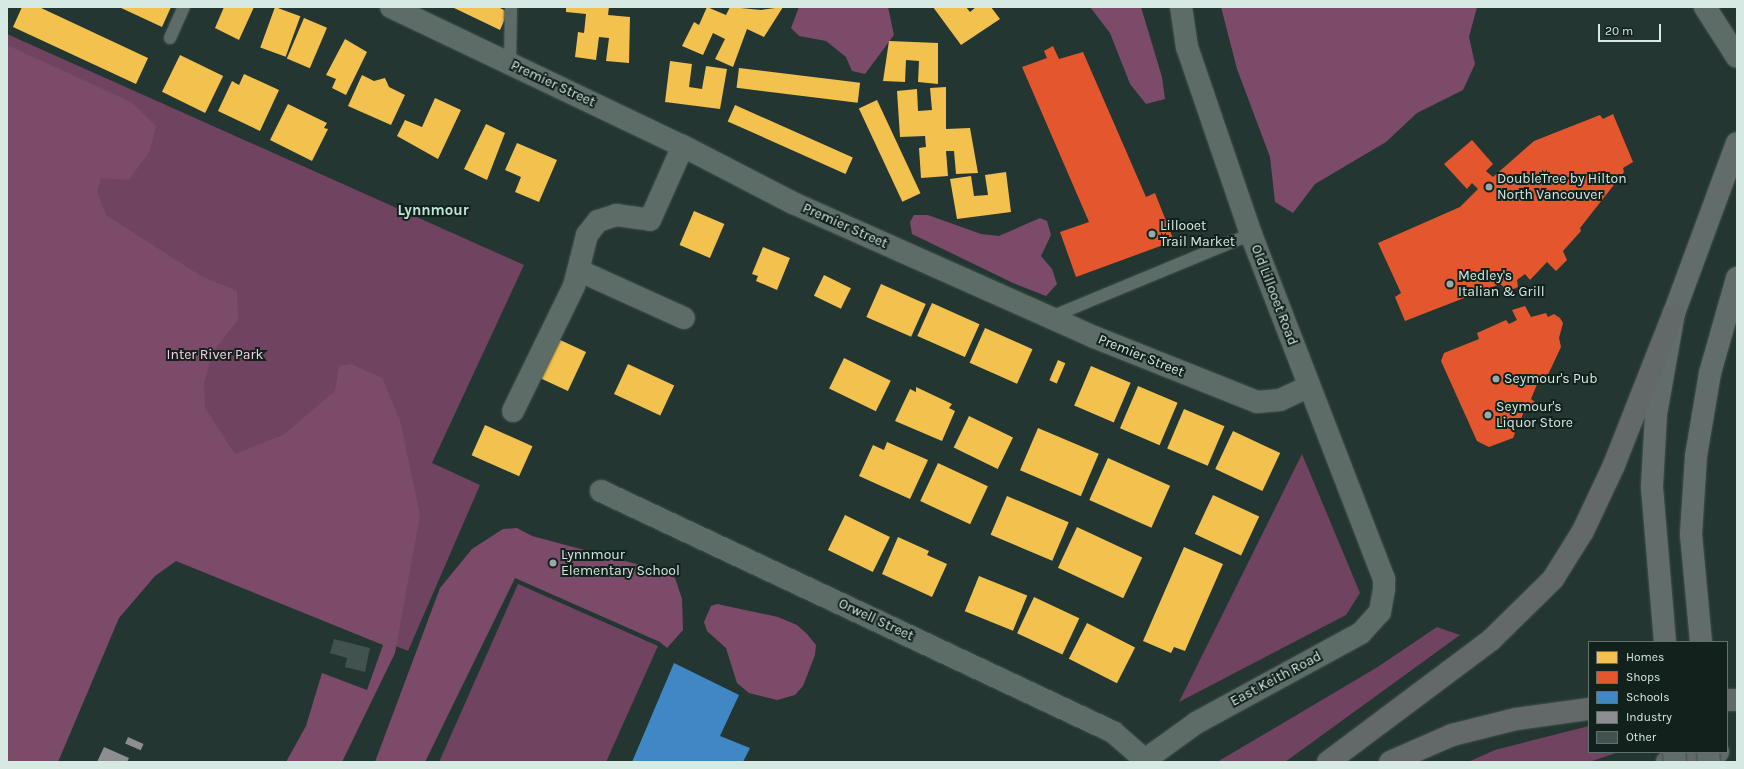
<!DOCTYPE html>
<style>
body{margin:0}
#map{position:relative;width:1744px;height:769px;overflow:hidden;background:#243632;font-family:Karla,sans-serif}
div>[style]{position:absolute}
.green>*{inset:0;background:#704360}
.forest>*{inset:0;background:#7c4b6a}
.homes>*{inset:0;background:#f2c14e;transform-origin:0 0}
.shops>*{inset:0;background:#e4572e}
.schools>*{inset:0;background:#3f88c5}
.industry>*{inset:0;background:#8d8d92;transform-origin:0 0}
.building>*{inset:0;background:#42524e}
.roads{filter:drop-shadow(0 0 1px #41514d) drop-shadow(0 0 1px #41514d)}
.service>*{height:12px;margin:-6px;padding:0 6px;transform-origin:6px;border-radius:6px;background:#5e6c68}
.minor>*{height:22px;margin:-11px;padding:0 11px;transform-origin:11px;border-radius:11px;background:#5e6c68}
.tertiary>*{height:22px;margin:-11px;padding:0 11px;transform-origin:11px;border-radius:11px;background:#5e6c68}
.secondary>*{height:22px;margin:-11px;padding:0 11px;transform-origin:11px;border-radius:11px;background:#626d6b}
.motorway>*{height:22px;margin:-11px;padding:0 11px;transform-origin:11px;border-radius:11px;background:#636969}
.bridges{filter:drop-shadow(0 0 1px #41514d) drop-shadow(0 0 1px #41514d)}
.secondary-bridge>*{height:22px;margin:-11px;padding:0 11px;transform-origin:11px;border-radius:11px;background:#626d6b}
.dots>*{width:11px;height:11px;translate:-50% -50%;box-sizing:border-box;border:2px solid #13211d;border-radius:50%}
span{translate:-50% -50%;white-space:nowrap;text-align:center;line-height:1.15;-webkit-text-stroke:4px #13211d;paint-order:stroke}
.street-label{font-size:14px;color:#d6e9e3}
.poi-label{font-size:14px;color:#d6e9e3}
.left{translate:0 -50%;text-align:left}
.park-label{font-size:14px;color:#f7d2e7}
.neighbourhood-label{font-size:15px;color:#c0e6da;font-weight:700}
.frame{position:absolute;inset:0;border:8px solid #d6e9e3;pointer-events:none}
.legend{position:absolute;left:1588px;top:641px;width:140px;height:112px;box-sizing:border-box;background:#13211d;border:1px solid #61716c;margin:0;padding:5px 7px;list-style:none;font-size:12px;color:#d6e9e3}
.legend li{display:flex;align-items:center;gap:8px;height:20px}
.legend b{width:20px;border:1px solid #61716c}
.scale{position:absolute;left:1598px;top:24px;width:63px;height:18px;box-sizing:border-box;border:2px solid #d6e9e3;border-top:0;padding-left:5px;font-size:12px;line-height:14px;white-space:nowrap;color:#d6e9e3;-webkit-text-stroke:3px #13211d;paint-order:stroke}
</style>
<div id="map">
<div class="green">
<div style="clip-path:polygon(7px 34px,524px 265px,432px 463px,480px 485px,408px 651px,182px 560px,140px 562px,7px 762px)"></div>
<div style="clip-path:polygon(1302px 454px,1360px 593px,1346px 615px,1179px 702px)"></div>
<div style="clip-path:polygon(518px 584px,658px 646px,606px 762px,439px 762px)"></div>
<div style="clip-path:polygon(1437px 627px,1460px 635px,1285px 762px,1217px 762px,1376px 668px)"></div>
<div style="clip-path:polygon(1589px 726px,1589px 752px,1619px 752px,1589px 762px,1468px 762px,1495px 750px)"></div>
</div>
<div class="forest">
<div style="clip-path:polygon(799px 7px,888px 7px,894px 35px,865px 74px,852px 71px,846px 57px,826px 41px,799px 36px,791px 28px)"></div>
<div style="clip-path:polygon(1090px 7px,1141px 7px,1162px 77px,1165px 99px,1146px 104px,1130px 84px,1110px 33px)"></div>
<div style="clip-path:polygon(1221px 7px,1477px 7px,1469px 37px,1475px 64px,1463px 90px,1417px 113px,1386px 142px,1315px 184px,1293px 213px,1275px 202px,1270px 157px,1237px 69px)"></div>
<div style="clip-path:polygon(7px 45px,131px 102px,156px 126px,150px 151px,129px 180px,101px 178px,97px 192px,106px 215px,201px 276px,237px 291px,238px 320px,212px 353px,204px 383px,205px 408px,235px 454px,283px 435px,335px 391px,339px 366px,351px 364px,382px 378px,400px 420px,420px 515px,395px 653px,342px 762px,286px 762px,306px 726px,322px 673px,367px 690px,383px 645px,176px 561px,155px 576px,119px 618px,58px 762px,7px 762px)"></div>
<div style="clip-path:polygon(914px 215px,928px 215px,981px 234px,999px 236px,1040px 218px,1047px 221px,1051px 235px,1041px 256px,1052px 269px,1057px 284px,1046px 296px,1013px 283px,912px 234px,910px 222px)"></div>
<div style="clip-path:polygon(517px 528px,532px 536px,655px 569px,675px 578px,682px 599px,683px 630px,667px 648px,660px 642px,515px 578px,425px 762px,375px 762px,440px 588px,472px 549px,503px 529px)"></div>
<div style="clip-path:polygon(717px 604px,778px 617px,797px 625px,807px 634px,816px 645px,815px 655px,803px 686px,795px 695px,777px 700px,749px 693px,737px 683px,726px 648px,707px 631px,704px 622px,711px 606px)"></div>
</div>
<div class="homes">
<div style="clip-path:polygon(22px 7px,39px 7px,148px 58px,136px 84px,13px 27px)"></div>
<div style="clip-path:polygon(119px 7px,171px 7px,162px 27px)"></div>
<div style="clip-path:polygon(224px 7px,254px 7px,239px 40px,215px 28px)"></div>
<div style="left:275px;top:7px;width:27px;height:43px;rotate:20deg"></div>
<div style="clip-path:polygon(452px 7px,498px 7px,508px 12px,500px 30px)"></div>
<div style="clip-path:polygon(566px 7px,609px 7px,608px 15px,630px 17px,629px 63px,606px 61px,609px 38px,599px 37px,596px 60px,575px 57px,578px 32px,584px 33px,586px 14px,566px 12px)"></div>
<div style="clip-path:polygon(707px 7px,726px 15px,730px 7px,761px 10px,783px 7px,764px 37px,747px 29px,733px 67px,715px 59px,725px 39px,713px 33px,703px 55px,682px 46px,694px 22px,699px 25px)"></div>
<div style="clip-path:polygon(933px 7px,966px 7px,970px 12px,976px 7px,991px 7px,1000px 19px,961px 45px)"></div>
<div style="left:304px;top:18px;width:25px;height:44px;rotate:23deg"></div>
<div style="clip-path:polygon(345px 39px,367px 52px,346px 95px,332px 88px,336px 79px,326px 75px)"></div>
<div style="clip-path:polygon(889px 41px,938px 43px,938px 84px,918px 82px,919px 61px,906px 60px,905px 82px,883px 81px)"></div>
<div style="left:180px;top:55px;width:48px;height:41px;rotate:26deg"></div>
<div style="clip-path:polygon(670px 61px,692px 64px,689px 87px,702px 89px,706px 66px,727px 69px,720px 109px,665px 102px)"></div>
<div style="left:739px;top:68px;width:122px;height:20px;rotate:7deg"></div>
<div style="clip-path:polygon(244px 74px,279px 90px,260px 131px,218px 111px,232px 81px,239px 85px)"></div>
<div style="clip-path:polygon(362px 75px,374px 81px,385px 78px,389px 87px,405px 95px,391px 125px,348px 106px)"></div>
<div style="clip-path:polygon(946px 87px,946px 129px,970px 128px,978px 173px,956px 174px,954px 151px,946px 151px,948px 176px,921px 178px,919px 148px,926px 147px,925px 136px,900px 137px,897px 91px,917px 89px,918px 111px,932px 110px,930px 88px)"></div>
<div style="clip-path:polygon(435px 98px,461px 110px,438px 159px,397px 136px,405px 120px,422px 127px)"></div>
<div style="left:877px;top:100px;width:103px;height:20px;rotate:65deg"></div>
<div style="clip-path:polygon(288px 104px,327px 123px,324px 128px,328px 129px,312px 161px,270px 140px)"></div>
<div style="left:735px;top:105px;width:129px;height:18px;rotate:24deg"></div>
<div style="clip-path:polygon(486px 124px,505px 133px,487px 180px,464px 169px)"></div>
<div style="clip-path:polygon(517px 143px,557px 160px,539px 202px,515px 192px,521px 177px,505px 170px)"></div>
<div style="clip-path:polygon(1006px 172px,1011px 212px,957px 219px,950px 179px,971px 176px,974px 196px,988px 195px,985px 175px)"></div>
<div style="left:694px;top:211px;width:33px;height:37px;rotate:23deg"></div>
<div style="clip-path:polygon(763px 247px,790px 258px,777px 290px,756px 281px,758px 276px,752px 274px)"></div>
<div style="left:824px;top:275px;width:30px;height:23px;rotate:26deg"></div>
<div style="left:881px;top:284px;width:49px;height:36px;rotate:24deg"></div>
<div style="left:932px;top:303px;width:52px;height:36px;rotate:24deg"></div>
<div style="left:985px;top:328px;width:52px;height:38px;rotate:24deg"></div>
<div style="left:558px;top:339px;width:31px;height:43px;rotate:25deg"></div>
<div style="left:844px;top:358px;width:52px;height:34px;rotate:26deg"></div>
<div style="left:1058px;top:360px;width:8px;height:22px;rotate:23deg"></div>
<div style="left:628px;top:364px;width:51px;height:33px;rotate:25deg"></div>
<div style="left:1091px;top:366px;width:43px;height:43px;rotate:23deg"></div>
<div style="left:1138px;top:386px;width:43px;height:46px;rotate:23deg"></div>
<div style="clip-path:polygon(916px 387px,952px 404px,949px 408px,955px 411px,942px 441px,895px 421px,910px 389px,916px 392px)"></div>
<div style="left:1184px;top:409px;width:44px;height:43px;rotate:23deg"></div>
<div style="left:969px;top:416px;width:49px;height:35px;rotate:26deg"></div>
<div style="left:485px;top:425px;width:52px;height:33px;rotate:24deg"></div>
<div style="left:1038px;top:428px;width:66px;height:46px;rotate:23deg"></div>
<div style="left:1233px;top:431px;width:52px;height:42px;rotate:25deg"></div>
<div style="clip-path:polygon(887px 442px,928px 460px,910px 499px,859px 476px,873px 445px,884px 450px)"></div>
<div style="left:1108px;top:458px;width:68px;height:46px;rotate:24deg"></div>
<div style="left:938px;top:463px;width:55px;height:42px;rotate:25deg"></div>
<div style="left:1213px;top:495px;width:51px;height:43px;rotate:25deg"></div>
<div style="left:1007px;top:496px;width:67px;height:42px;rotate:23deg"></div>
<div style="left:845px;top:515px;width:50px;height:39px;rotate:26deg"></div>
<div style="left:1077px;top:527px;width:72px;height:45px;rotate:25deg"></div>
<div style="clip-path:polygon(898px 537px,929px 551px,927px 555px,947px 564px,932px 597px,882px 574px)"></div>
<div style="clip-path:polygon(1184px 547px,1223px 564px,1185px 651px,1174px 647px,1171px 653px,1143px 641px)"></div>
<div style="left:979px;top:576px;width:52px;height:38px;rotate:22deg"></div>
<div style="left:1034px;top:597px;width:50px;height:40px;rotate:25deg"></div>
<div style="left:1087px;top:623px;width:54px;height:40px;rotate:27deg"></div>
</div>
<div class="shops">
<div style="clip-path:polygon(1053px 46px,1059px 59px,1083px 52px,1146px 197px,1155px 193px,1174px 241px,1076px 277px,1060px 232px,1089px 222px,1022px 67px,1047px 58px,1044px 51px)"></div>
<div style="clip-path:polygon(1613px 114px,1633px 162px,1623px 168px,1624px 172px,1580px 228px,1581px 231px,1563px 251px,1567px 260px,1556px 271px,1547px 262px,1530px 280px,1525px 274px,1517px 280px,1518px 287px,1509px 291px,1500px 284px,1405px 321px,1395px 297px,1401px 293px,1378px 243px,1460px 207px,1478px 189px,1472px 183px,1467px 189px,1444px 164px,1472px 140px,1493px 164px,1486px 171px,1493px 177px,1534px 141px,1600px 115px,1603px 119px)"></div>
<div style="clip-path:polygon(1525px 306px,1531px 317px,1546px 313px,1548px 317px,1554px 314px,1560px 318px,1563px 323px,1559px 338px,1561px 347px,1545px 381px,1538px 382px,1531px 399px,1535px 402px,1531px 412px,1525px 409px,1513px 438px,1489px 447px,1477px 441px,1441px 361px,1444px 353px,1479px 339px,1477px 333px,1506px 320px,1509px 324px,1517px 320px,1512px 310px)"></div>
</div>
<div class="schools">
<div style="clip-path:polygon(674px 663px,739px 695px,720px 736px,750px 748px,743px 762px,632px 762px)"></div>
</div>
<div class="industry">
<div style="left:128px;top:737px;width:17px;height:7px;rotate:24deg"></div>
<div style="clip-path:polygon(104px 747px,129px 758px,127px 762px,97px 762px)"></div>
</div>
<div class="building">
<div style="clip-path:polygon(334px 639px,370px 648px,365px 672px,345px 667px,347px 658px,330px 653px)"></div>
</div>
<div class="roads">
<div class="service">
<div style="left:170px;top:38px;width:34px;rotate:-66deg"></div>
<div style="left:510px;top:64px;width:57px;rotate:-89deg"></div>
<div style="left:1051px;top:317px;width:217px;rotate:-22.5deg"></div>
</div>
<div class="minor">
<div style="left:391px;top:7px;width:323px;rotate:25.5deg"></div>
<div style="left:683px;top:146px;width:124px;rotate:27.4deg"></div>
<div style="left:793px;top:203px;width:329px;rotate:24deg"></div>
<div style="left:1094px;top:337px;width:175px;rotate:21.7deg"></div>
<div style="left:1257px;top:402px;width:23px;rotate:-5deg"></div>
<div style="left:1280px;top:400px;width:31px;rotate:-25deg"></div>
<div style="left:580px;top:271px;width:114px;rotate:24.3deg"></div>
<div style="left:513px;top:411px;width:139px;rotate:-64deg"></div>
<div style="left:574px;top:286px;width:53px;rotate:-75.7deg"></div>
<div style="left:587px;top:235px;width:18px;rotate:-52deg"></div>
<div style="left:598px;top:221px;width:19px;rotate:-18deg"></div>
<div style="left:616px;top:215px;width:34px;rotate:8deg"></div>
<div style="left:650px;top:220px;width:81px;rotate:-66deg"></div>
<div style="left:601px;top:491px;width:566px;rotate:25.21deg"></div>
<div style="left:1113px;top:732px;width:41px;rotate:41.1deg"></div>
<div style="left:1142px;top:762px;width:67px;rotate:-35.8deg"></div>
<div style="left:1196px;top:723px;width:188px;rotate:-28.6deg"></div>
<div style="left:1361px;top:633px;width:28px;rotate:-48deg"></div>
<div style="left:1380px;top:612px;width:23px;rotate:-80deg"></div>
<div style="left:1384px;top:589px;width:10px;rotate:-90deg"></div>
<div style="left:1384px;top:579px;width:370px;rotate:-111.1deg"></div>
<div style="left:1251px;top:234px;width:198px;rotate:-108.9deg"></div>
<div style="left:1187px;top:47px;width:40px;rotate:-98.5deg"></div>
</div>
<div class="tertiary">
<div style="left:1705px;top:7px;width:59px;rotate:57.4deg"></div>
</div>
<div class="secondary">
<div style="left:1665px;top:642px;width:157px;rotate:-94.8deg"></div>
<div style="left:1652px;top:486px;width:72px;rotate:-86.8deg"></div>
<div style="left:1656px;top:414px;width:103px;rotate:-79.9deg"></div>
<div style="left:1674px;top:313px;width:181px;rotate:-69.7deg"></div>
<div style="left:1701px;top:642px;width:108px;rotate:-95.3deg"></div>
<div style="left:1691px;top:534px;width:78px;rotate:-86.3deg"></div>
<div style="left:1696px;top:456px;width:84px;rotate:-80.4deg"></div>
<div style="left:1710px;top:373px;width:99px;rotate:-74.1deg"></div>
</div>
<div class="motorway">
<div style="left:1727px;top:700px;width:10px"></div>
<div style="left:1328px;top:762px;width:204px;rotate:-36.8deg"></div>
<div style="left:1491px;top:640px;width:87px;rotate:-44.5deg"></div>
<div style="left:1553px;top:579px;width:57px;rotate:-58deg"></div>
<div style="left:1583px;top:531px;width:73px;rotate:-64.8deg"></div>
<div style="left:1614px;top:465px;width:163px;rotate:-68.5deg"></div>
<div style="left:1390px;top:762px;width:68px;rotate:-23.5deg"></div>
<div style="left:1452px;top:735px;width:66px;rotate:-14deg"></div>
<div style="left:1516px;top:719px;width:74px;rotate:-7.8deg"></div>
<div style="left:1667px;top:762px;width:52px;rotate:-11.1deg"></div>
</div>
</div>
<div class="bridges">
<div class="secondary-bridge">
<div style="left:1674px;top:752px;width:10px;rotate:84deg"></div>
<div style="left:1708px;top:752px;width:10px;rotate:84deg"></div>
</div>
</div>
<div class="dots">
<div style="left:1489px;top:187px;background:#98aaa5"></div>
<div style="left:1152px;top:234px;background:#98aaa5"></div>
<div style="left:1450px;top:284px;background:#98aaa5"></div>
<div style="left:1496px;top:379px;background:#98aaa5"></div>
<div style="left:1488px;top:415px;background:#98aaa5"></div>
<div style="left:553px;top:563px;background:#98aaa5"></div>
</div>
<div class="street-label">
<span style="left:553px;top:84px;rotate:25deg">Premier Street</span>
<span style="left:845px;top:226px;rotate:24deg">Premier Street</span>
<span style="left:1274px;top:295px;rotate:69deg">Old Lillooet Road</span>
<span style="left:1141px;top:356px;rotate:22deg">Premier Street</span>
<span style="left:876px;top:620px;rotate:25deg">Orwell Street</span>
<span style="left:1276px;top:679px;rotate:-28deg">East Keith Road</span>
</div>
<div class="poi-label">
<span class="left" style="left:1497px;top:187px">DoubleTree by Hilton<br>North Vancouver</span>
<span class="left" style="left:1160px;top:234px">Lillooet<br>Trail Market</span>
<span class="left" style="left:1458px;top:284px">Medley's<br>Italian &amp; Grill</span>
<span class="left" style="left:1504px;top:379px">Seymour's Pub</span>
<span class="left" style="left:1496px;top:415px">Seymour's<br>Liquor Store</span>
<span class="left" style="left:561px;top:563px">Lynnmour<br>Elementary School</span>
</div>
<div class="park-label">
<span style="left:215px;top:355px">Inter River Park</span>
</div>
<div class="neighbourhood-label">
<span style="left:433px;top:211px">Lynnmour</span>
</div>
<div class="frame"></div>
<ul class="legend">
<li><b style="height:11px;background:#f2c14e"></b>Homes</li>
<li><b style="height:11px;background:#e4572e"></b>Shops</li>
<li><b style="height:11px;background:#3f88c5"></b>Schools</li>
<li><b style="height:11px;background:#8d8d92"></b>Industry</li>
<li><b style="height:11px;background:#42524e"></b>Other</li>
</ul>
<div class="scale">20 m</div>
</div>
